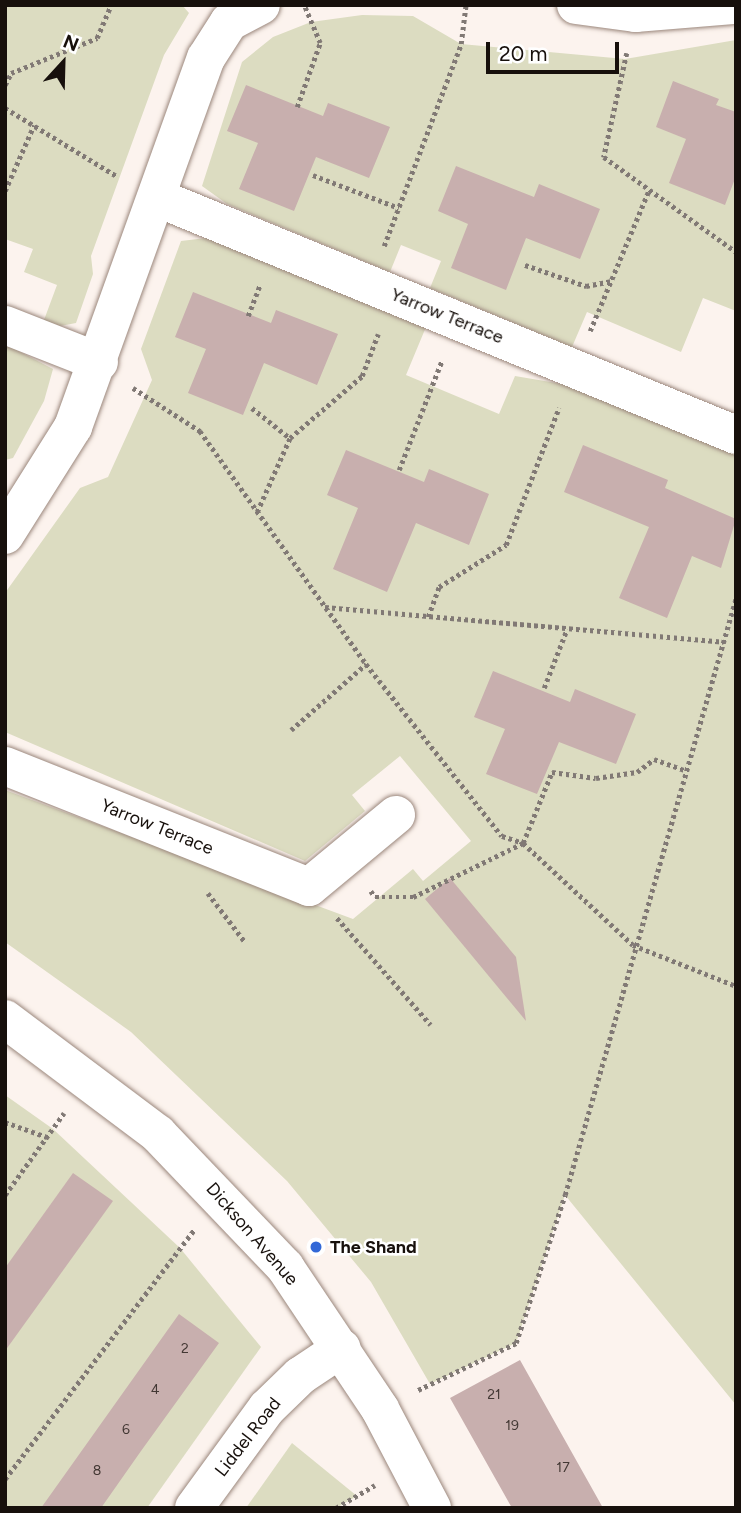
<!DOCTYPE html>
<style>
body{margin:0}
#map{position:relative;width:741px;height:1513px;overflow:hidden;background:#fcf3ee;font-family:Figtree,sans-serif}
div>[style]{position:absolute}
.green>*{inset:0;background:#dcdcc1}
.building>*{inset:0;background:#c8afae}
.path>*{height:4.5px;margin-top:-2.25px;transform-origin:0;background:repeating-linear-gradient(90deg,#817975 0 3.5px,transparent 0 7px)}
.roads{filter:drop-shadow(0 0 2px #9b877c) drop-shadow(0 0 2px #9b877c)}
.minor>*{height:38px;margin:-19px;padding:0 19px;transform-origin:19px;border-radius:19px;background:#fff}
.dots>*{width:19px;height:19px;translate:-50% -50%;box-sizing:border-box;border:4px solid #fff;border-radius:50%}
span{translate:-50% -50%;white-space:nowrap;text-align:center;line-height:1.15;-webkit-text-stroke:5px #fff;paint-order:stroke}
.number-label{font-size:14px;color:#433834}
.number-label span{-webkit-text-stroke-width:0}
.street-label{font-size:18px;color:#17100c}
.poi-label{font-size:18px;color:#17100c;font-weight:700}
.left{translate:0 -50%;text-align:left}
.frame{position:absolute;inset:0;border:7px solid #17100c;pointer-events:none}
.north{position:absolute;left:28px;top:28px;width:70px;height:70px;-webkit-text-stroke:5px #fff;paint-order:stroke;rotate:22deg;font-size:19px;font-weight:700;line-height:28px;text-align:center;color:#17100c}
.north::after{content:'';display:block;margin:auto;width:24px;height:32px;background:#17100c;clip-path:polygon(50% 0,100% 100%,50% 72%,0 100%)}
.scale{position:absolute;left:486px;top:42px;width:133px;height:32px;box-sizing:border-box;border:4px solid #17100c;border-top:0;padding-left:9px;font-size:21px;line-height:24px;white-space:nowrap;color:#17100c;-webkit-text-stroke:5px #fff;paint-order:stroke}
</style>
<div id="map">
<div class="green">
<div style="clip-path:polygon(5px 5px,182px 5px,189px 13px,164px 55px,91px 256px,93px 274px,76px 323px,60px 326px,44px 320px,57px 285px,24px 272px,33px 249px,5px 239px)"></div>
<div style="clip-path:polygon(362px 15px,413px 16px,461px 44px,625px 59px,736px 40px,736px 311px,703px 298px,681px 352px,587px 312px,572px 347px,430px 288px,441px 261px,401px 245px,390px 272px,227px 204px,202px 186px,242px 62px,273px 37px,311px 22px)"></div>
<div style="clip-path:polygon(206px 238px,426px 327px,406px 375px,499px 414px,515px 376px,568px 385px,736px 454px,736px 1405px,565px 1195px,516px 1343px,430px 1384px,371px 1282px,287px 1181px,131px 1032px,5px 942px,5px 790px,353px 919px,413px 869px,423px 881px,471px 841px,400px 756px,352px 795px,365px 811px,305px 861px,5px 732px,5px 593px,80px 488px,108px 477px,152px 380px,141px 349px,181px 241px)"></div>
<div style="clip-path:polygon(5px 344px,53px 369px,44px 401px,13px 458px,5px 460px)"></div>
<div style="clip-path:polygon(5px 1095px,53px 1129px,180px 1248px,261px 1347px,147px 1508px,5px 1508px)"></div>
<div style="clip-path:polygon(292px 1443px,357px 1496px,336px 1508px,246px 1508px)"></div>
</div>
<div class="building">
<div style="clip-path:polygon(673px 81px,719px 99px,716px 105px,736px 112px,736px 176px,725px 205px,669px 183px,686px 139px,656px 127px)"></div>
<div style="clip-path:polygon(246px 85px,323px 116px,328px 103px,390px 127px,369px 178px,316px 157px,294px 211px,239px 189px,258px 143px,227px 131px)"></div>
<div style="clip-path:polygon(456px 166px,534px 197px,539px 184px,600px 209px,580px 259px,526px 238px,506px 290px,451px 268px,468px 224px,438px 211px)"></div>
<div style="clip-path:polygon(193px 292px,271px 323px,276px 310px,338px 334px,317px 385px,264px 363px,243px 415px,188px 393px,206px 349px,175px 337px)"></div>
<div style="clip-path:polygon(583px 445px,668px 480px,665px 488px,736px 519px,721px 568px,692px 556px,667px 618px,619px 598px,649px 527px,564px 492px)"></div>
<div style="clip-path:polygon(346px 450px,424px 482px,429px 469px,489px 494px,469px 545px,416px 523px,387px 592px,333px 569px,358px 508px,327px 495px)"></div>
<div style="clip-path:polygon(493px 671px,570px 702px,575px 689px,636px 714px,616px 764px,559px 742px,537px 794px,486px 774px,505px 729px,474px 717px)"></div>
<div style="clip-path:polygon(450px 878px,516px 957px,526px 1021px,425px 899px)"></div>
<div style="clip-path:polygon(73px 1173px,113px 1201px,5px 1351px,5px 1268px)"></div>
<div style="clip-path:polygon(179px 1314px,219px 1343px,141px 1451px,101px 1508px,41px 1508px)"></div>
<div style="clip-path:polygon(520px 1360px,580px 1467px,603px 1508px,512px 1508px,468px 1430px,450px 1398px)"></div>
</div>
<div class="path">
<div style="left:627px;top:53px;width:107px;rotate:102.5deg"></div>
<div style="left:604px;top:157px;width:163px;rotate:35.7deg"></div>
<div style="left:5px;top:85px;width:13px;rotate:-63deg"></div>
<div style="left:11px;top:73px;width:93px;rotate:-22.1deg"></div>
<div style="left:97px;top:38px;width:36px;rotate:-67deg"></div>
<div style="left:297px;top:107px;width:68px;rotate:-70.2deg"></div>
<div style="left:320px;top:43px;width:41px;rotate:-112.8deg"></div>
<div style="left:5px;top:108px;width:132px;rotate:31.4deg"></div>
<div style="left:313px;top:175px;width:92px;rotate:21deg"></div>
<div style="left:5px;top:191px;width:72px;rotate:-66.3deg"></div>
<div style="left:384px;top:246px;width:216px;rotate:-69.1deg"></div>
<div style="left:461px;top:44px;width:39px;rotate:-83deg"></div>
<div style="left:525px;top:265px;width:65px;rotate:19deg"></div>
<div style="left:586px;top:286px;width:25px;rotate:-11deg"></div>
<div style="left:248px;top:316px;width:34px;rotate:-69deg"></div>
<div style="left:590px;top:331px;width:153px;rotate:-67.3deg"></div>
<div style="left:133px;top:388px;width:80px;rotate:32.7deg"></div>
<div style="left:200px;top:431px;width:286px;rotate:54.5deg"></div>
<div style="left:366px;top:664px;width:219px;rotate:51.7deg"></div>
<div style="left:502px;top:836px;width:22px;rotate:18deg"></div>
<div style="left:523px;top:843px;width:150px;rotate:42.8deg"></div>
<div style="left:633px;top:945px;width:111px;rotate:21.7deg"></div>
<div style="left:252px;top:408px;width:48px;rotate:38.3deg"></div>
<div style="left:399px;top:470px;width:118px;rotate:-68.6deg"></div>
<div style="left:257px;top:512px;width:81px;rotate:-66deg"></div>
<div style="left:290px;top:438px;width:95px;rotate:-40.7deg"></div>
<div style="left:362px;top:376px;width:45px;rotate:-69.1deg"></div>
<div style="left:325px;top:607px;width:400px;rotate:5deg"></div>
<div style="left:428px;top:617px;width:32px;rotate:-70deg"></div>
<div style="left:439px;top:587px;width:79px;rotate:-32.1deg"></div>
<div style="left:506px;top:545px;width:147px;rotate:-68.9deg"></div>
<div style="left:544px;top:688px;width:63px;rotate:-68.7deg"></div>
<div style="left:291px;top:730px;width:100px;rotate:-41.3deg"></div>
<div style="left:371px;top:891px;width:7px;rotate:56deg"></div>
<div style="left:375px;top:897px;width:38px"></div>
<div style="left:413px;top:897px;width:123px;rotate:-26.1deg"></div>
<div style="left:523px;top:843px;width:77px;rotate:-67.8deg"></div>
<div style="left:552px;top:772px;width:44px;rotate:7.8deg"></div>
<div style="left:596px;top:778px;width:41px;rotate:-8.3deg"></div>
<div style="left:637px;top:772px;width:21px;rotate:-37deg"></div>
<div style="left:654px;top:759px;width:33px;rotate:20deg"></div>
<div style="left:208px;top:893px;width:61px;rotate:52.9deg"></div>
<div style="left:337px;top:918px;width:142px;rotate:48.7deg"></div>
<div style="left:5px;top:1122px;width:45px;rotate:19.7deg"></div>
<div style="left:5px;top:1195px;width:101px;rotate:-54.3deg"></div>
<div style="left:418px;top:1390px;width:109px;rotate:-25.6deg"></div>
<div style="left:516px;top:1343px;width:156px;rotate:-71.7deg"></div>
<div style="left:565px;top:1195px;width:621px;rotate:-74.02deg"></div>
<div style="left:5px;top:1479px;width:313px;rotate:-52.8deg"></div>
<div style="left:336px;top:1508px;width:45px;rotate:-30.5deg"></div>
</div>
<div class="roads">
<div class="minor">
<div style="left:576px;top:5px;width:60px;rotate:7.7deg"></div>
<div style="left:635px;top:13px;width:98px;rotate:-4.7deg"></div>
<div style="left:158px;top:198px;width:625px;rotate:22.3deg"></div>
<div style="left:5px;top:325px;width:101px;rotate:21.5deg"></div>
<div style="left:5px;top:535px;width:128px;rotate:-57.8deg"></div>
<div style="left:73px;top:427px;width:392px;rotate:-70.2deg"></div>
<div style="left:206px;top:58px;width:43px;rotate:-57.4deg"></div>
<div style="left:229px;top:22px;width:36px;rotate:-28deg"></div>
<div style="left:5px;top:766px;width:327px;rotate:21.7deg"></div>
<div style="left:309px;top:887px;width:113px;rotate:-39.6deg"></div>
<div style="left:5px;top:1019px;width:191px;rotate:36.9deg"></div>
<div style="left:158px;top:1134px;width:184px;rotate:46.3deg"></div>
<div style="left:285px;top:1267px;width:171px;rotate:56.2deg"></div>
<div style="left:380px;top:1409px;width:112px;rotate:62.3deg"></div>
<div style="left:194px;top:1508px;width:124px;rotate:-53.9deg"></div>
<div style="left:267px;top:1408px;width:46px;rotate:-44.1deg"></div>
<div style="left:300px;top:1376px;width:50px;rotate:-33.7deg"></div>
</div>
</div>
<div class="dots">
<div style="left:316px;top:1247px;background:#3368d7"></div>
</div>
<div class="number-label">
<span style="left:185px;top:1349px">2</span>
<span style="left:155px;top:1390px">4</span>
<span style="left:494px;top:1395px">21</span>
<span style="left:512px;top:1426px">19</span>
<span style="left:126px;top:1430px">6</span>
<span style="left:563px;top:1468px">17</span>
<span style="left:97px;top:1471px">8</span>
</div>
<div class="street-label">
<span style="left:447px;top:316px;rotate:22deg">Yarrow Terrace</span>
<span style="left:157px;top:827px;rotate:22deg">Yarrow Terrace</span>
<span style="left:252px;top:1234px;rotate:49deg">Dickson Avenue</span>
<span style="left:248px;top:1437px;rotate:-52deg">Liddel Road</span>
</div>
<div class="poi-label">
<span class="left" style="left:330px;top:1247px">The Shand</span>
</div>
<div class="frame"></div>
<div class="north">N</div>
<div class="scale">20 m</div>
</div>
